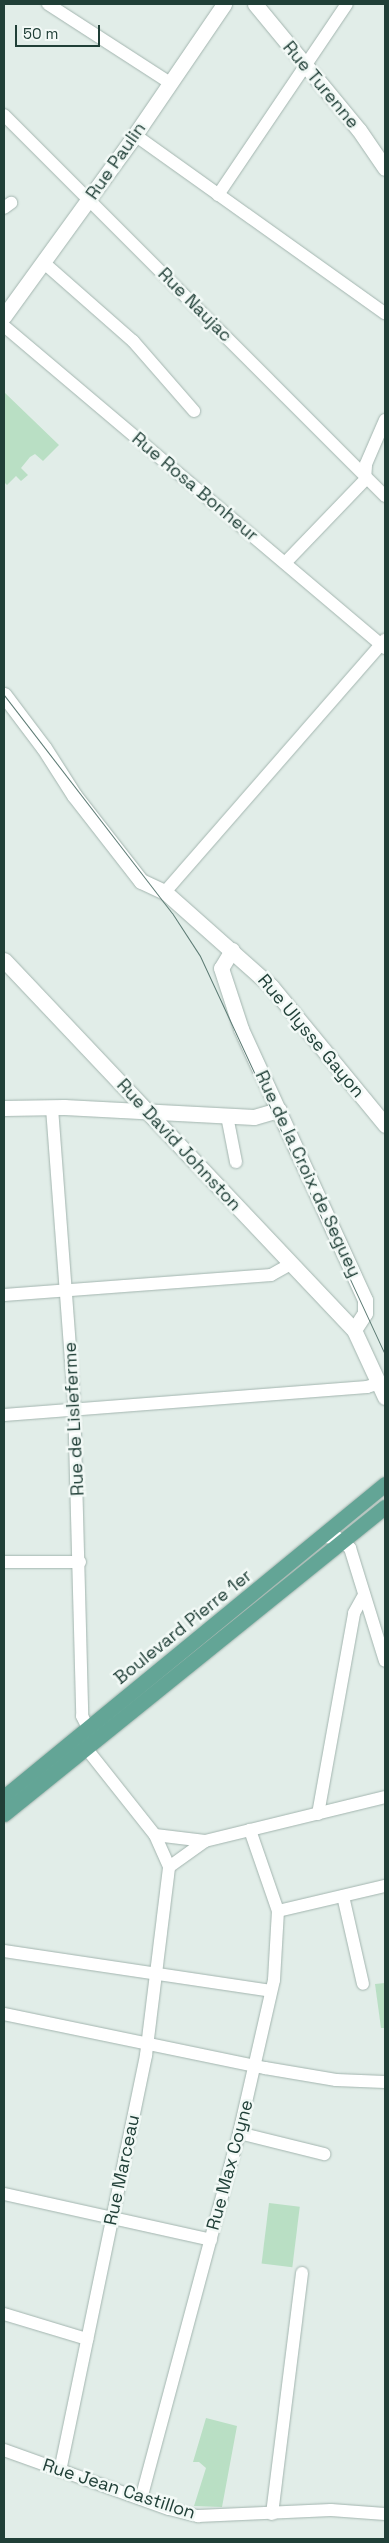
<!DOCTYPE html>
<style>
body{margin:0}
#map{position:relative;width:389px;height:2543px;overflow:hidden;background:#e1ede8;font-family:"Space Grotesk",sans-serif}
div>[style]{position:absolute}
.green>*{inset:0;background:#b9dfc4;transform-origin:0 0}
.roads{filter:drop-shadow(0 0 1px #a3b5af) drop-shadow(0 0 1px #a3b5af)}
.street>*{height:12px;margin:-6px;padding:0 6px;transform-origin:6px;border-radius:6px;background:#fff}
.secondary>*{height:15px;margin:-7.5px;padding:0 7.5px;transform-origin:7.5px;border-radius:7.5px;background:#fff}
.primary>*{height:15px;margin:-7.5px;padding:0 7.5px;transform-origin:7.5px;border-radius:7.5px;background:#63a596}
.tram>*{height:1px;margin:-0.5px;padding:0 0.5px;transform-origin:0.5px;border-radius:0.5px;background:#5b7a73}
span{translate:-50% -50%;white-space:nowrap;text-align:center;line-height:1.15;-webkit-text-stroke:5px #f2f9f6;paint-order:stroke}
.street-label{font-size:18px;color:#203f37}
.frame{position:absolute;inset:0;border:5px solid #203f37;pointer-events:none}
.scale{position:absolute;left:15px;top:25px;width:85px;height:22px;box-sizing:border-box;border:2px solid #203f37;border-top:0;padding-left:6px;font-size:15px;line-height:18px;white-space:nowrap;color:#203f37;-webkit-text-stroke:4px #f2f9f6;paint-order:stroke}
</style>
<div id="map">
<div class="green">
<div style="clip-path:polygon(4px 392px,59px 445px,43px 461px,35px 454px,30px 457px,21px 468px,28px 475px,21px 481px,16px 476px,7px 485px,4px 482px)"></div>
<div style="clip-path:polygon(385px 1983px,385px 2028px,381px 2028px,375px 1984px)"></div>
<div style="left:269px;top:2203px;width:31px;height:61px;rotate:7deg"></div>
<div style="clip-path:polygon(206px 2418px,237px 2426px,222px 2507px,194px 2506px,206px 2468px,199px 2462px,193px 2462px)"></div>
</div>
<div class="roads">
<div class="street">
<div style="left:48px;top:4px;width:145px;rotate:32.9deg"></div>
<div style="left:4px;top:115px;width:539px;rotate:45deg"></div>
<div style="left:135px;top:135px;width:307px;rotate:35.5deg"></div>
<div style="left:218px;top:195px;width:230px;rotate:-56deg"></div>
<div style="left:4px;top:208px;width:9px;rotate:-36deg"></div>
<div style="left:43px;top:262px;width:120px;rotate:41.3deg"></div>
<div style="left:133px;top:341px;width:93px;rotate:48.9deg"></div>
<div style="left:4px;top:326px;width:499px;rotate:40.2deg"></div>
<div style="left:285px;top:563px;width:115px;rotate:-46.1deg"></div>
<div style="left:365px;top:480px;width:16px;rotate:-86deg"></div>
<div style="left:366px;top:464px;width:48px;rotate:-66.6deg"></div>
<div style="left:165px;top:892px;width:335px;rotate:-48.9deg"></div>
<div style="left:52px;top:1108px;width:293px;rotate:85.7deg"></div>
<div style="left:74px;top:1400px;width:316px;rotate:88.5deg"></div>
<div style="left:82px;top:1716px;width:13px;rotate:63deg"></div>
<div style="left:227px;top:1116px;width:47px;rotate:78.9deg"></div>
<div style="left:4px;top:1295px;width:268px;rotate:-4.3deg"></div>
<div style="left:271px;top:1275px;width:23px;rotate:-29deg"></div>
<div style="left:4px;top:1415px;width:364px;rotate:-4.4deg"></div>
<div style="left:367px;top:1387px;width:13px;rotate:-18deg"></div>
<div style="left:323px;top:1537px;width:15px;rotate:4deg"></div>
<div style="left:338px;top:1538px;width:16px;rotate:40deg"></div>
<div style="left:350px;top:1548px;width:118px;rotate:72.8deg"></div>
<div style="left:4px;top:1562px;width:76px"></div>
<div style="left:86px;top:1748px;width:111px;rotate:51.6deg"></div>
<div style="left:155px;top:1835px;width:35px;rotate:66deg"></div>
<div style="left:169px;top:1867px;width:44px;rotate:-35.8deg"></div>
<div style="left:205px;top:1841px;width:50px;rotate:-173.2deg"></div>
<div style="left:318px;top:1814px;width:204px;rotate:-79.8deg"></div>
<div style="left:354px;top:1613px;width:21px;rotate:-61deg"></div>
<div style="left:205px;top:1841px;width:185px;rotate:-13.7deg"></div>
<div style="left:343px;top:1896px;width:90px;rotate:77.2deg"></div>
<div style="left:278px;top:1911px;width:110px;rotate:-13.2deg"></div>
<div style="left:4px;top:1951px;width:270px;rotate:8.5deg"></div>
<div style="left:4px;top:2014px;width:267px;rotate:11.7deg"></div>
<div style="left:265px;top:2068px;width:72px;rotate:9.6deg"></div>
<div style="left:336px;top:2080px;width:49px;rotate:2.3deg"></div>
<div style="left:239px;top:2133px;width:88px;rotate:13.9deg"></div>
<div style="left:4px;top:2194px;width:212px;rotate:12.5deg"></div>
<div style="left:4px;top:2314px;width:87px;rotate:16.8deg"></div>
<div style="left:4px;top:2450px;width:175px;rotate:19.7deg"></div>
<div style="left:169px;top:2509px;width:30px;rotate:14deg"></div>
<div style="left:198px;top:2516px;width:133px;rotate:-2.6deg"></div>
<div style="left:331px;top:2510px;width:54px;rotate:4.2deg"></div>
<div style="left:60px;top:2471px;width:425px;rotate:-78.3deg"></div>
<div style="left:146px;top:2055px;width:189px;rotate:-83deg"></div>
<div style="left:141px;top:2499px;width:379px;rotate:-75deg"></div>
<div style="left:239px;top:2133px;width:157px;rotate:-77.1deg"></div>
<div style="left:274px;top:1980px;width:69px;rotate:-86.7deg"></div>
<div style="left:278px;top:1911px;width:86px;rotate:-109.1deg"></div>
<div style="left:272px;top:2514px;width:243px;rotate:-82.9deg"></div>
</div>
<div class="secondary">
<div style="left:255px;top:4px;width:163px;rotate:50.5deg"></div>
<div style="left:359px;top:130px;width:46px;rotate:55.6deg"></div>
<div style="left:4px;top:316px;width:215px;rotate:-54.1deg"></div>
<div style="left:130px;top:142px;width:167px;rotate:-55.7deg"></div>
<div style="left:4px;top:695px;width:66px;rotate:53deg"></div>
<div style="left:44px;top:748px;width:56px;rotate:57.4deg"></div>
<div style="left:74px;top:795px;width:109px;rotate:52.1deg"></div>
<div style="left:141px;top:881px;width:26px;rotate:25deg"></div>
<div style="left:165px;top:892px;width:142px;rotate:41.6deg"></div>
<div style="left:271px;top:986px;width:180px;rotate:50.6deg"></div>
<div style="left:232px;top:950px;width:21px;rotate:121deg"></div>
<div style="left:221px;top:968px;width:64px;rotate:71.8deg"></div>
<div style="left:241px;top:1029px;width:298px;rotate:65.4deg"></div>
<div style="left:365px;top:1300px;width:13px;rotate:90deg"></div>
<div style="left:365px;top:1313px;width:20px;rotate:123deg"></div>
<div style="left:4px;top:960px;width:509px;rotate:46.59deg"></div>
<div style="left:354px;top:1330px;width:74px;rotate:65.2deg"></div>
<div style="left:4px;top:1108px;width:60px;rotate:-1deg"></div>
<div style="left:64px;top:1107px;width:190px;rotate:3deg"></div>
<div style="left:254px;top:1117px;width:26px;rotate:-16deg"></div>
</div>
<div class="primary">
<div style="left:4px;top:1797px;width:493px;rotate:-39.4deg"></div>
<div style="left:4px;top:1814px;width:489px;rotate:-38.9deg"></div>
</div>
</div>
<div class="tram">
<div style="left:4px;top:695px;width:275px;rotate:52.4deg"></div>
<div style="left:172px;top:913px;width:51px;rotate:56.9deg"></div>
<div style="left:200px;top:956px;width:440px;rotate:65.1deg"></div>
</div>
<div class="street-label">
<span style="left:321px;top:85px;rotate:50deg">Rue Turenne</span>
<span style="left:116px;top:161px;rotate:-55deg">Rue Paulin</span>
<span style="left:195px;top:305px;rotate:45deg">Rue Naujac</span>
<span style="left:195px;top:487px;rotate:40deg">Rue Rosa Bonheur</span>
<span style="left:311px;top:1036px;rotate:50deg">Rue Ulysse Gayon</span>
<span style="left:179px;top:1145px;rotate:47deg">Rue David Johnston</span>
<span style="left:308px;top:1174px;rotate:65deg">Rue de la Croix de Seguey</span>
<span style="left:74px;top:1419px;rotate:-93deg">Rue de Lisleferme</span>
<span style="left:183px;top:1627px;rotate:-39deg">Boulevard Pierre 1er</span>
<span style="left:230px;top:2165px;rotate:-75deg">Rue Max Coyne</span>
<span style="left:122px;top:2170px;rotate:-78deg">Rue Marceau</span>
<span style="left:119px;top:2489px;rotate:18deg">Rue Jean Castillon</span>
</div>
<div class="frame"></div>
<div class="scale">50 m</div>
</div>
